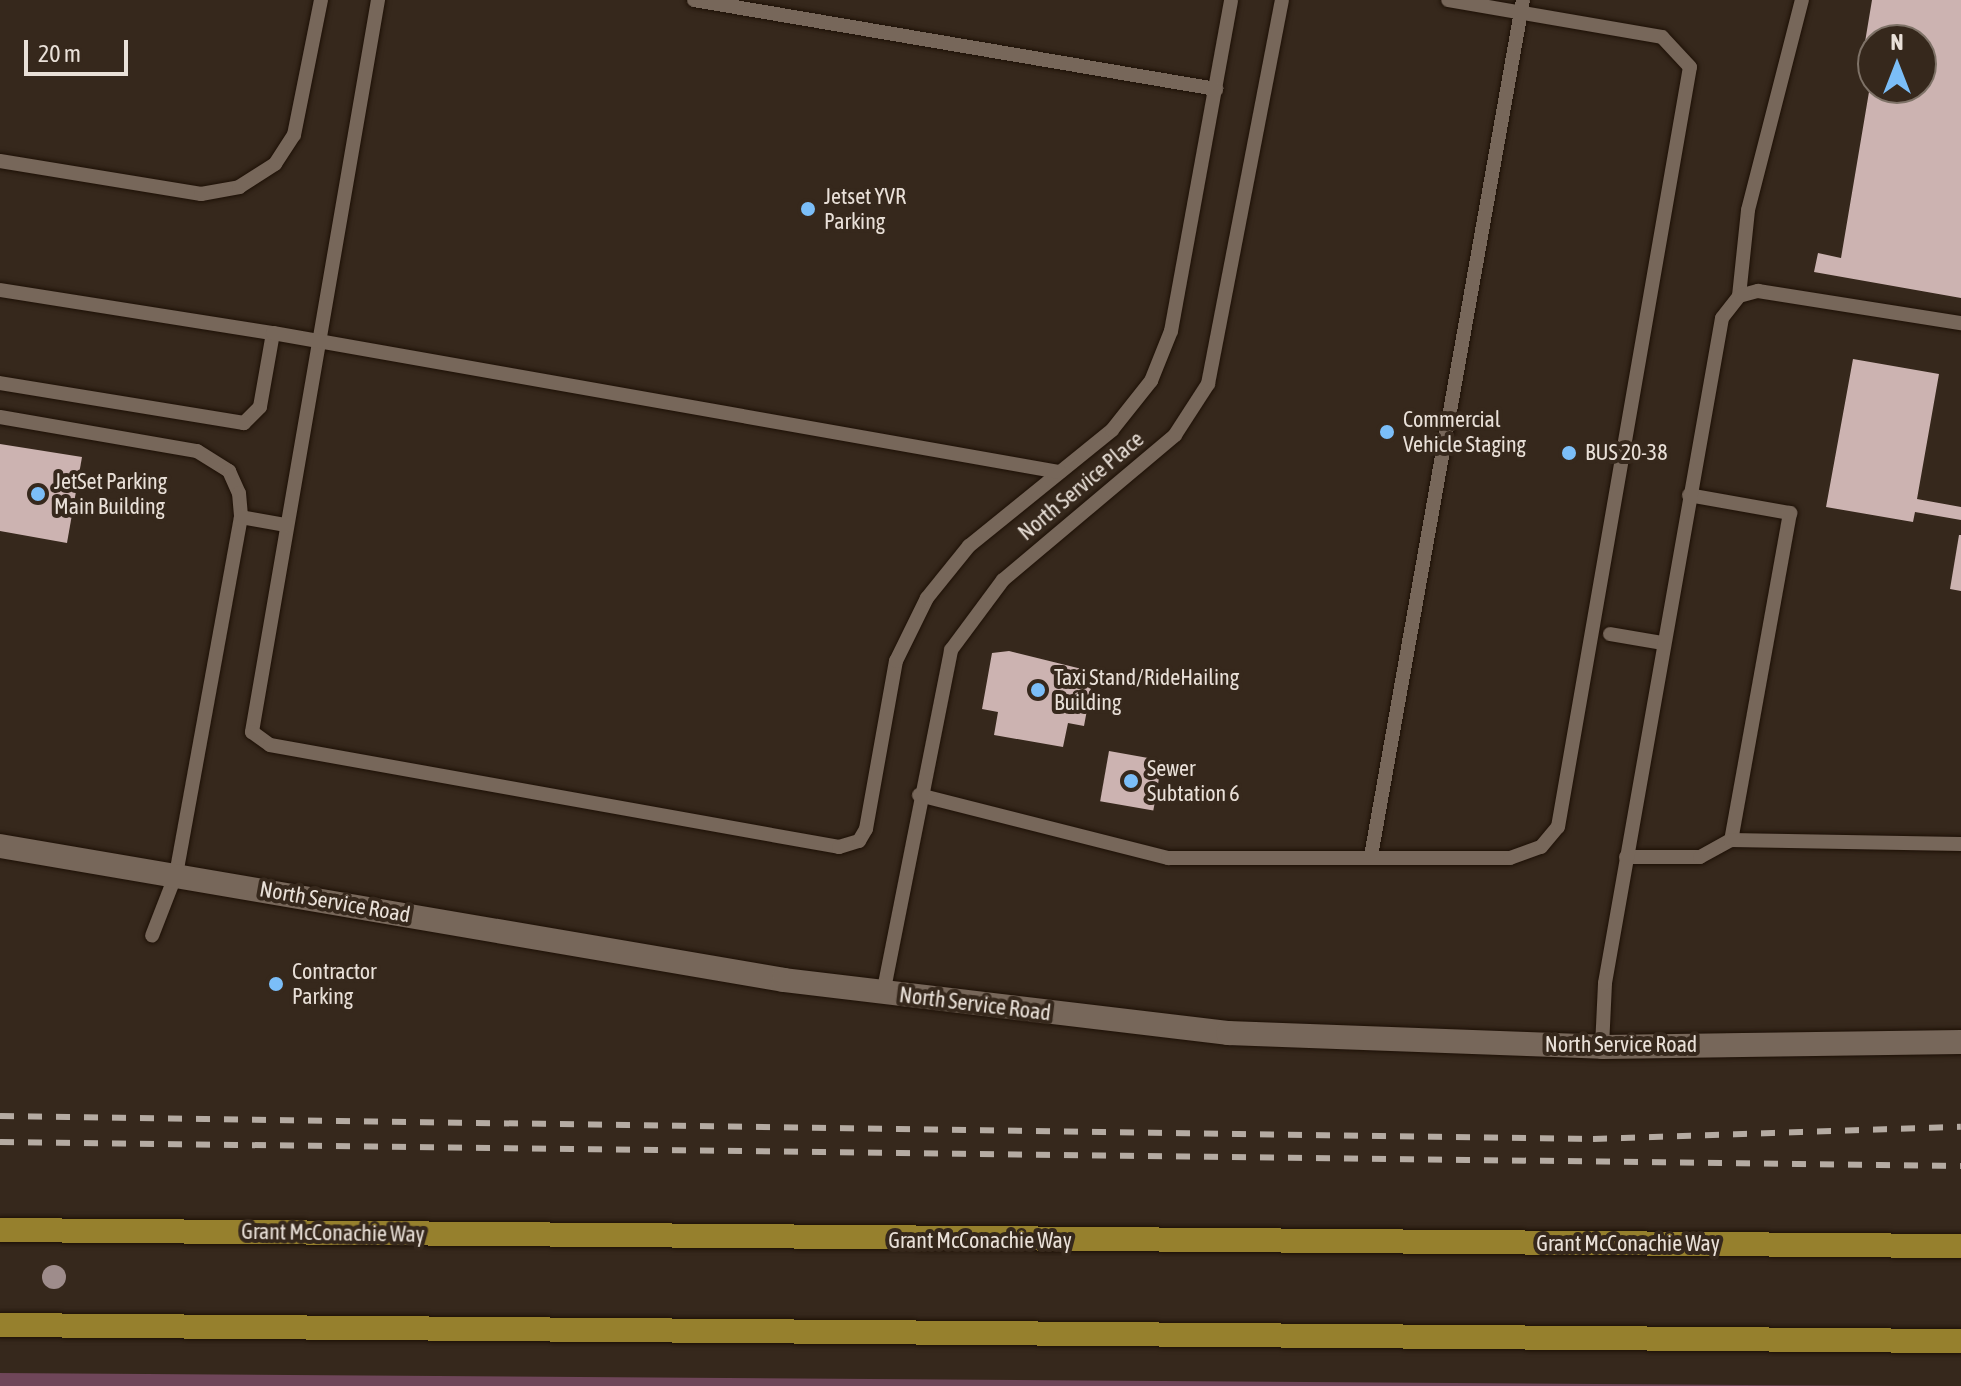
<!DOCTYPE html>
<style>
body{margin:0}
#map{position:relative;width:1961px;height:1386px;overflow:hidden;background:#36281c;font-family:"Asap Condensed",sans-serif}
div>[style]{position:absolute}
.green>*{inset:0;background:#6f4659}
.building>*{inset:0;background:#ccb3b1;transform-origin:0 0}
.roads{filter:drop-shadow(0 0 2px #1d1006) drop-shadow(0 0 2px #1d1006)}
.service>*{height:14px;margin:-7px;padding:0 7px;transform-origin:7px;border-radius:7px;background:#77675a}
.minor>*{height:24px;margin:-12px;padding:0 12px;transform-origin:12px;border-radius:12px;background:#77675a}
.primary>*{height:24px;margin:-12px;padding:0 12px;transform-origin:12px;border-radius:12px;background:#96802d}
.rail>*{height:6px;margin-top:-3px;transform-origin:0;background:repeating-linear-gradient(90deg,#b5aba2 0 14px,transparent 0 28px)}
.trees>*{width:24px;height:24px;margin:-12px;border-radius:50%;background:#9e8c8b}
.dots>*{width:22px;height:22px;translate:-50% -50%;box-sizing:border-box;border:4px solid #36281c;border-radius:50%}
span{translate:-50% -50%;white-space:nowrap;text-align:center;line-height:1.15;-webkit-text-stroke:8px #36281c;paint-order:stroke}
.poi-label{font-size:22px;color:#e9e0d8}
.left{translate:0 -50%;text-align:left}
.street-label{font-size:22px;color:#e9e0d8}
.north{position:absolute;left:1857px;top:24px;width:80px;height:80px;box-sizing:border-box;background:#36281c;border:2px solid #7e7267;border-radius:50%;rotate:0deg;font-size:22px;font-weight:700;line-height:32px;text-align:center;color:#e9e0d8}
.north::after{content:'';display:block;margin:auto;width:28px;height:36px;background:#7bbef8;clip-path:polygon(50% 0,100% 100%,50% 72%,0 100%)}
.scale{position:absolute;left:24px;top:40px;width:104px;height:36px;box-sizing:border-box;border:4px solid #e9e0d8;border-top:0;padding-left:10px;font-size:24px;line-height:28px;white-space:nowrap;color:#e9e0d8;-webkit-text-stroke:6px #36281c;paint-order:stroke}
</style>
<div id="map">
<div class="green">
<div style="clip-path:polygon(0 1373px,1906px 1386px,0 1386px)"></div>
</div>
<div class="building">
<div style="clip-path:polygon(1872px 0,1961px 0,1961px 298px,1814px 272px,1818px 253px,1841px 258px,1871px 80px,1873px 88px,1921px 88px,1921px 40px,1873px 40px,1873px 61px,1862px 60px)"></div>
<div style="clip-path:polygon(1853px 359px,1939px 374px,1917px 499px,1961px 507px,1961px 520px,1915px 512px,1913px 522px,1826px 507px)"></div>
<div style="clip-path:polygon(0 444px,82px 457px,67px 543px,0 531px)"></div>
<div style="clip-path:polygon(1959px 535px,1961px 535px,1961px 591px,1950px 589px)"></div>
<div style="clip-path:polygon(1009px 651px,1094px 672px,1084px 726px,1068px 723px,1063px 747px,994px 735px,998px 712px,982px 709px,992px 653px)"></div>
<div style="left:1109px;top:751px;width:54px;height:51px;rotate:10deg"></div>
</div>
<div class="roads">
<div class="service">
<div style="left:378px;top:0;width:743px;rotate:99.77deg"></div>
<div style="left:252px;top:732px;width:22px;rotate:36deg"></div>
<div style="left:270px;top:745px;width:578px;rotate:10.16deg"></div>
<div style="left:839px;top:847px;width:21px;rotate:-17deg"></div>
<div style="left:859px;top:841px;width:14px;rotate:-60deg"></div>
<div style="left:866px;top:829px;width:171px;rotate:-79.9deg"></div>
<div style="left:896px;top:661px;width:70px;rotate:-63.8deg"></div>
<div style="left:927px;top:598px;width:67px;rotate:-51.1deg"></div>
<div style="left:969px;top:546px;width:184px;rotate:-39deg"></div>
<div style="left:1112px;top:430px;width:63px;rotate:-51.5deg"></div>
<div style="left:1151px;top:381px;width:54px;rotate:-68.2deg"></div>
<div style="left:1171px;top:331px;width:336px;rotate:-79.7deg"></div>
<div style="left:694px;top:0;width:530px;rotate:9.68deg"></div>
<div style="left:0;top:161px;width:204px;rotate:9.3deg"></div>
<div style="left:201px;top:194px;width:39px;rotate:-10deg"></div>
<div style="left:239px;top:187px;width:43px;rotate:-32.6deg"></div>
<div style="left:275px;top:164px;width:35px;rotate:-57deg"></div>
<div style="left:294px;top:135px;width:138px;rotate:-78.7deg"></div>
<div style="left:0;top:290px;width:276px;rotate:9deg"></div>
<div style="left:273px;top:333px;width:75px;rotate:100deg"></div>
<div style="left:260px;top:407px;width:23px;rotate:135deg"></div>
<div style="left:244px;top:423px;width:247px;rotate:-170.7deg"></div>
<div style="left:1739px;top:296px;width:86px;rotate:-84deg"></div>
<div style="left:1748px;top:210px;width:217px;rotate:-75.6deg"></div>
<div style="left:273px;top:333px;width:799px;rotate:10.02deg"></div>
<div style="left:0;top:417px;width:200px;rotate:9.8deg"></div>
<div style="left:197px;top:451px;width:38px;rotate:32deg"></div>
<div style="left:229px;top:471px;width:24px;rotate:66deg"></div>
<div style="left:239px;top:493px;width:24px;rotate:85deg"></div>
<div style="left:241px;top:517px;width:363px;rotate:100.3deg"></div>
<div style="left:176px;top:874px;width:66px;rotate:111.2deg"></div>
<div style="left:1689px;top:495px;width:103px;rotate:10.1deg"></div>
<div style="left:1790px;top:513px;width:332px;rotate:100.2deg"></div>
<div style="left:241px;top:517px;width:46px;rotate:10.1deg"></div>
<div style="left:1610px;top:634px;width:53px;rotate:9.8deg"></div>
<div style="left:919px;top:795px;width:257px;rotate:14.2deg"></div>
<div style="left:1168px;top:858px;width:342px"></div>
<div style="left:1510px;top:858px;width:33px;rotate:-20deg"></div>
<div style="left:1541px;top:847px;width:26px;rotate:-50deg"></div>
<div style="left:1558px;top:827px;width:771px;rotate:-80.15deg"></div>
<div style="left:1690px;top:67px;width:41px;rotate:-133deg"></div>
<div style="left:1662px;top:37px;width:217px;rotate:-170.2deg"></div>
<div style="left:1371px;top:856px;width:869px;rotate:-79.93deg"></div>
<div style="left:1626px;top:857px;width:74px"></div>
<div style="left:1700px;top:857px;width:35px;rotate:-29deg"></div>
<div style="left:1731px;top:840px;width:230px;rotate:1deg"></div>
<div style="left:883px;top:994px;width:351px;rotate:-78.8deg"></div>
<div style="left:951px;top:650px;width:87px;rotate:-53.4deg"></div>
<div style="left:1003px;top:580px;width:225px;rotate:-40.1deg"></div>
<div style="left:1175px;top:435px;width:61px;rotate:-57.1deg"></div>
<div style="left:1208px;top:384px;width:391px;rotate:-79.1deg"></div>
<div style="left:1602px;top:1047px;width:64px;rotate:-87.3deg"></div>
<div style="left:1605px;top:983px;width:675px;rotate:-80.02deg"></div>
<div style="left:1722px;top:318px;width:28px;rotate:-52deg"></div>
<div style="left:1739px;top:296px;width:20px;rotate:-15deg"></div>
<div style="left:1758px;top:291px;width:206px;rotate:9deg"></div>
</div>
<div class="minor">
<div style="left:0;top:846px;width:795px;rotate:9.7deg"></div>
<div style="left:784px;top:980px;width:447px;rotate:6.8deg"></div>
<div style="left:1228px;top:1033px;width:374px;rotate:2.1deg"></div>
<div style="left:1602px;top:1047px;width:359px;rotate:-0.8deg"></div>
</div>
<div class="primary">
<div style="left:0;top:1230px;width:1961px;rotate:0.47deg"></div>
<div style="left:0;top:1325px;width:1961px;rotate:0.47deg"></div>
</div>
</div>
<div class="rail">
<div style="left:0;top:1116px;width:1593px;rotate:0.83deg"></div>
<div style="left:1593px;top:1139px;width:368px;rotate:-1.9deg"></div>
<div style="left:0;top:1142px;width:1961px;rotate:0.7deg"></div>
</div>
<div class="trees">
<div style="left:54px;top:1277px"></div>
</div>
<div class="dots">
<div style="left:808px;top:209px;background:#7bbef8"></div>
<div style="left:1387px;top:432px;background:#7bbef8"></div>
<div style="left:1569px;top:453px;background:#7bbef8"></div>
<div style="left:38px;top:494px;background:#7bbef8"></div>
<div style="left:1038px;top:690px;background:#7bbef8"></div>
<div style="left:1131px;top:781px;background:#7bbef8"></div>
<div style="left:276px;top:984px;background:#7bbef8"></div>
</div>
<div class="poi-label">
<span class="left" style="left:824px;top:209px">Jetset YVR<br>Parking</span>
<span class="left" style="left:1403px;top:432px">Commercial<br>Vehicle Staging</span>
<span class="left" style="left:1585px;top:453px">BUS 20-38</span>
<span class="left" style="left:54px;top:494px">JetSet Parking<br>Main Building</span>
<span class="left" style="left:1054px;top:690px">Taxi Stand/RideHailing<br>Building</span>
<span class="left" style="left:1147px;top:781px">Sewer<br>Subtation 6</span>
<span class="left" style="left:292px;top:984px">Contractor<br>Parking</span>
</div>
<div class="street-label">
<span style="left:1081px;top:486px;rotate:-40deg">North Service Place</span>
<span style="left:335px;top:902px;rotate:10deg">North Service Road</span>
<span style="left:975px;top:1004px;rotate:7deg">North Service Road</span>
<span style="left:1621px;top:1045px">North Service Road</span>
<span style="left:333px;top:1233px;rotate:1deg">Grant McConachie Way</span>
<span style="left:980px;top:1241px">Grant McConachie Way</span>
<span style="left:1628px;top:1244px">Grant McConachie Way</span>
</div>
<div class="north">N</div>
<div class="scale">20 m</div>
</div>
